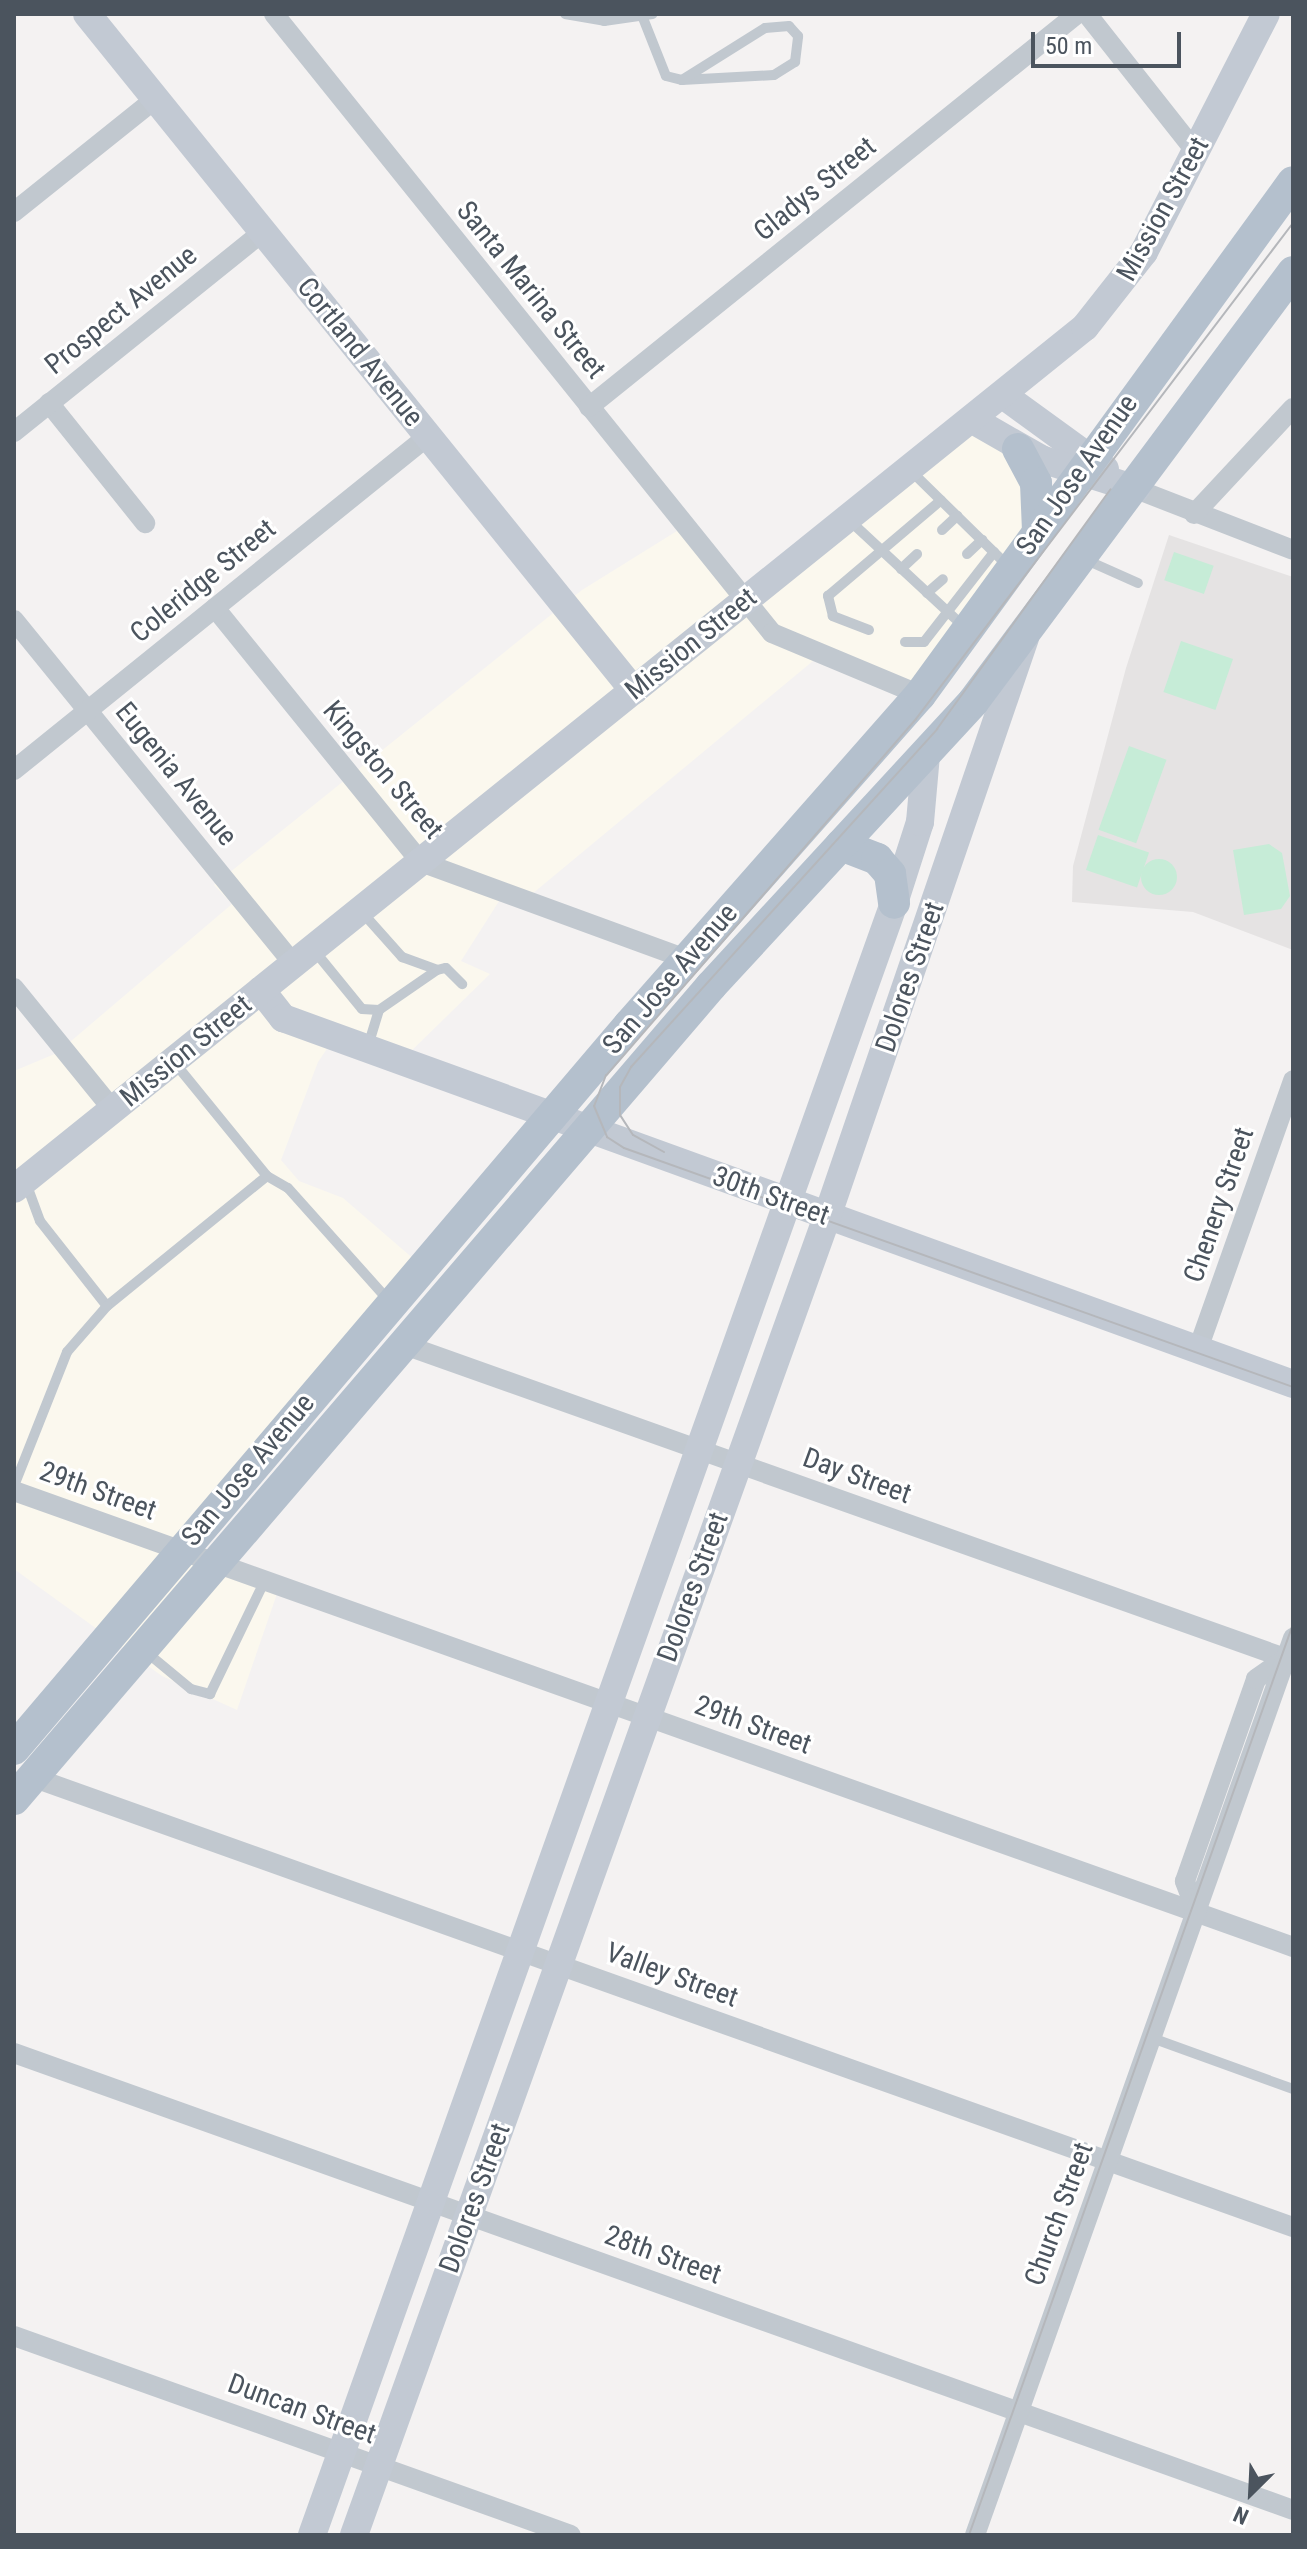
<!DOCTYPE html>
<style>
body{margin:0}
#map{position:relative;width:1307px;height:2549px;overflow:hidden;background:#f4f2f2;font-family:"Roboto Condensed",sans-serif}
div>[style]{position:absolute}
.commercial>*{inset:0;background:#fbf8ee}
.education>*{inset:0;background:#e5e3e3}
.green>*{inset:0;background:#c6ecd7;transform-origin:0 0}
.round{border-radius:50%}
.lane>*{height:10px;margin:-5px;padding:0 5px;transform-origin:5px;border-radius:5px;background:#c1c8cf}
.street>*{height:20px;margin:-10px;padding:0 10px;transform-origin:10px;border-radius:10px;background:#c1c8cf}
.secondary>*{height:28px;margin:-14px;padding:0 14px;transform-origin:14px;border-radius:14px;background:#c2c9d3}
.primary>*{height:32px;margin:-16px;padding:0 16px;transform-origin:16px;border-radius:16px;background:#b4c0cd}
.tram>*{height:2px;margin:-1px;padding:0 1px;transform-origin:1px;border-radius:1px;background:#b5b7bb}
span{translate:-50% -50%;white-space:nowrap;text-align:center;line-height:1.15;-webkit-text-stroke:6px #fff;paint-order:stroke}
.street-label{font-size:28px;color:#4b545e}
.frame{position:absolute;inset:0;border:16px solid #4b545e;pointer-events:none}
.north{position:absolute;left:1211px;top:2453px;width:80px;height:80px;-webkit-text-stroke:6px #fff;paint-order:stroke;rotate:204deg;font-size:22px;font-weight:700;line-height:32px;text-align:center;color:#4b545e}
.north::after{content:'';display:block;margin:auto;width:28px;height:36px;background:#4b545e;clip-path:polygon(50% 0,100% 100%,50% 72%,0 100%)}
.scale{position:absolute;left:1031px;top:32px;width:150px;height:36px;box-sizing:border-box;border:4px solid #4b545e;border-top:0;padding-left:10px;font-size:24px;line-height:28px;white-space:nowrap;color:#4b545e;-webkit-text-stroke:6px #fff;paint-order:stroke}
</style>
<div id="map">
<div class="commercial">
<div style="clip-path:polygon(973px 420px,1018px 449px,1038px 531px,925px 685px,825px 651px,526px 899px,501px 898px,461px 961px,490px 974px,401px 1061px,335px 1037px,318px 1062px,281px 1160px,299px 1181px,343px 1198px,423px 1267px,180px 1550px,280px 1585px,237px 1710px,162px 1676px,14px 1569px,14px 1071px,57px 1053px,232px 904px,214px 885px,582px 590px,685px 526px,745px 601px)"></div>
</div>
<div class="education">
<div style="clip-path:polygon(1169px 535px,1293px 577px,1293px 950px,1193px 912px,1072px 902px,1073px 866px,1126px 668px)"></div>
</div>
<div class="green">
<div style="left:1174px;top:552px;width:42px;height:30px;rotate:19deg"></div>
<div style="left:1181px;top:641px;width:55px;height:54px;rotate:19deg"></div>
<div style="left:1129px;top:746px;width:40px;height:89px;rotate:20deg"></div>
<div style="left:1098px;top:835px;width:54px;height:37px;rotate:19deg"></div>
<div style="clip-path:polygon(1269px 844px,1282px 853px,1290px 896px,1281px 909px,1244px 915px,1233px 850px)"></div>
<div class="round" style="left:1141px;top:859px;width:36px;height:36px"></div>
</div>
<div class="lane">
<div style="left:565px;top:14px;width:40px;rotate:10deg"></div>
<div style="left:604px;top:21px;width:49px;rotate:-8.1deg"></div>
<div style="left:643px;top:18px;width:62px;rotate:68.4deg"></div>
<div style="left:666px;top:76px;width:16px;rotate:14deg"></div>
<div style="left:682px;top:80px;width:92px;rotate:-3.1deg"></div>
<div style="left:774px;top:75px;width:25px;rotate:-32deg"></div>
<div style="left:795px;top:62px;width:26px;rotate:-83deg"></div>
<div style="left:798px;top:36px;width:13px;rotate:-132deg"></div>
<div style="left:789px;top:26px;width:24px;rotate:175deg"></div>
<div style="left:765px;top:28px;width:98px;rotate:147.9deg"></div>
<div style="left:911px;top:471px;width:136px;rotate:44.4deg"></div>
<div style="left:849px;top:520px;width:156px;rotate:42.9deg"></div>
<div style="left:942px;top:530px;width:21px;rotate:-43deg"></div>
<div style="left:967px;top:554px;width:21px;rotate:-43deg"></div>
<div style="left:1084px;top:559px;width:59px;rotate:24deg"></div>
<div style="left:901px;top:569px;width:22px;rotate:-43deg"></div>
<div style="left:927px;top:593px;width:21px;rotate:-41deg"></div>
<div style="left:869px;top:630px;width:39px;rotate:-159deg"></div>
<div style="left:833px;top:616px;width:21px;rotate:-104deg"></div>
<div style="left:828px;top:596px;width:148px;rotate:-40.3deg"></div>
<div style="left:905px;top:642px;width:19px"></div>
<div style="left:924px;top:642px;width:114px;rotate:-52.1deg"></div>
<div style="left:361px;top:911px;width:62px;rotate:48.3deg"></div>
<div style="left:402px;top:957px;width:37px;rotate:20deg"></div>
<div style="left:437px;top:970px;width:70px;rotate:145.4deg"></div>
<div style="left:379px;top:1010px;width:39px;rotate:107deg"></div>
<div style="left:313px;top:949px;width:77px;rotate:50.8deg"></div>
<div style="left:362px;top:1009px;width:17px;rotate:3deg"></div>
<div style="left:437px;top:970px;width:9px;rotate:-13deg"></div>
<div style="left:446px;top:968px;width:23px;rotate:45deg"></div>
<div style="left:174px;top:1062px;width:147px;rotate:50.8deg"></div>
<div style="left:267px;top:1176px;width:24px;rotate:30deg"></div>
<div style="left:288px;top:1188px;width:153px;rotate:48.2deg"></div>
<div style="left:26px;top:1183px;width:40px;rotate:69.8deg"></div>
<div style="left:40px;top:1221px;width:108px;rotate:51.8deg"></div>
<div style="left:107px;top:1306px;width:206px;rotate:-39.1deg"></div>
<div style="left:14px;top:1486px;width:144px;rotate:-68.4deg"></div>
<div style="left:67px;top:1352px;width:61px;rotate:-49deg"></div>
<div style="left:145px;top:1651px;width:60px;rotate:39.6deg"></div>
<div style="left:191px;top:1689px;width:20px;rotate:15deg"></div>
<div style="left:210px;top:1694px;width:127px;rotate:-64.2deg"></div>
<div style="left:1152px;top:2038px;width:150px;rotate:19.9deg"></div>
</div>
<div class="street">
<div style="left:274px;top:14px;width:794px;rotate:51.18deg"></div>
<div style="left:772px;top:633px;width:160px;rotate:22.7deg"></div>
<div style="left:1087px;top:14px;width:176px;rotate:51.7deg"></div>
<div style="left:14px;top:212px;width:181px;rotate:-38.7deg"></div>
<div style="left:49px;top:403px;width:154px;rotate:51.3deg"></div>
<div style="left:589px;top:407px;width:627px;rotate:-38.85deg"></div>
<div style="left:14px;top:432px;width:319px;rotate:-38.8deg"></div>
<div style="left:1136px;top:489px;width:168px;rotate:21.2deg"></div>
<div style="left:1194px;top:514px;width:145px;rotate:-47deg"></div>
<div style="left:215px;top:608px;width:327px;rotate:51deg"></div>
<div style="left:421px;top:862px;width:282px;rotate:20.1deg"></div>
<div style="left:14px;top:620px;width:444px;rotate:50.9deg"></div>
<div style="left:14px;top:770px;width:532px;rotate:-38.9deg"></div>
<div style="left:14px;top:988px;width:157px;rotate:50.9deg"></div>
<div style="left:402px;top:1344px;width:946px;rotate:19.58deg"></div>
<div style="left:1198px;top:1349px;width:285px;rotate:-70.5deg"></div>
<div style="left:14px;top:1491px;width:1358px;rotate:19.62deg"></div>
<div style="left:32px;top:1777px;width:1339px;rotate:19.64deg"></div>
<div style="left:1197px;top:1913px;width:34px;rotate:-111deg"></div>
<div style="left:1185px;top:1881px;width:214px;rotate:-70.6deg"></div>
<div style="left:1256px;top:1679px;width:37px;rotate:-35deg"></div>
<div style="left:14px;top:2053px;width:1358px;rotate:19.66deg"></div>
<div style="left:14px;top:2336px;width:591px;rotate:19.66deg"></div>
<div style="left:975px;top:2535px;width:952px;rotate:-70.48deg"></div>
</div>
<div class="secondary">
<div style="left:87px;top:14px;width:870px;rotate:51.06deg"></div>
<div style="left:1003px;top:395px;width:126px;rotate:36deg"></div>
<div style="left:973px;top:420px;width:78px;rotate:29.8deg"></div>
<div style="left:1041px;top:459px;width:100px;rotate:17.5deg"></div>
<div style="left:261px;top:990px;width:36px;rotate:52deg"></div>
<div style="left:283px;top:1018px;width:1074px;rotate:19.92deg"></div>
<div style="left:14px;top:1189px;width:1375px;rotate:-38.83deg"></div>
<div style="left:1085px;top:327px;width:95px;rotate:-51.8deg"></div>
<div style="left:1144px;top:252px;width:267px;rotate:-62.9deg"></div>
<div style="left:312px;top:2535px;width:1733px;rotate:-70.37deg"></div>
<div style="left:894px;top:903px;width:85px;rotate:-72.2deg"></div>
<div style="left:920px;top:822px;width:67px;rotate:-84.9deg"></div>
<div style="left:354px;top:2535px;width:1407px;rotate:-70.26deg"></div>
<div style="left:829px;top:1211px;width:606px;rotate:-71.12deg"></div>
</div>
<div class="primary">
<div style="left:1018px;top:449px;width:38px;rotate:62deg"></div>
<div style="left:1036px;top:483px;width:48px;rotate:87.6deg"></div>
<div style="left:841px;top:845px;width:39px;rotate:21deg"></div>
<div style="left:877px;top:859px;width:20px;rotate:49deg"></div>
<div style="left:890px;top:874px;width:29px;rotate:82deg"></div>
<div style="left:14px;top:1749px;width:950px;rotate:-49.65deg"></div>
<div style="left:629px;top:1025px;width:440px;rotate:-48.6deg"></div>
<div style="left:920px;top:695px;width:634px;rotate:-53.98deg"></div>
<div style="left:14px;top:1799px;width:1071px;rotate:-49.39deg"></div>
<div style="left:711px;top:986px;width:386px;rotate:-47.3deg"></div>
<div style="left:973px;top:702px;width:536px;rotate:-53.34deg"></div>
</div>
<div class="tram">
<div style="left:1293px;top:223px;width:623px;rotate:127.24deg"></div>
<div style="left:916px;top:719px;width:472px;rotate:131deg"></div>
<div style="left:606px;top:1075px;width:33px;rotate:111deg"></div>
<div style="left:594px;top:1106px;width:34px;rotate:67deg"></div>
<div style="left:607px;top:1137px;width:20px;rotate:33deg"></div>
<div style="left:624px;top:1148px;width:710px;rotate:19.66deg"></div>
<div style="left:664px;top:1152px;width:35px;rotate:-151deg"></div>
<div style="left:633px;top:1135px;width:24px;rotate:-123deg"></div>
<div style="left:620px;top:1115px;width:28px;rotate:-90deg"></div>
<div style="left:620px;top:1087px;width:23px;rotate:-61deg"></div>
<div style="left:631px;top:1067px;width:456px;rotate:-47.8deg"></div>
<div style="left:937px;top:729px;width:296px;rotate:-54.1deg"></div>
<div style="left:969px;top:2535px;width:967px;rotate:-70.42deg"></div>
</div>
<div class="street-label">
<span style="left:815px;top:189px;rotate:-39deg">Gladys Street</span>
<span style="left:1163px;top:209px;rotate:-61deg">Mission Street</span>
<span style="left:531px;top:290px;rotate:51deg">Santa Marina Street</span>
<span style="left:121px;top:310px;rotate:-39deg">Prospect Avenue</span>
<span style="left:360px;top:352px;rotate:51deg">Cortland Avenue</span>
<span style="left:1077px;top:475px;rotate:-55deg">San Jose Avenue</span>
<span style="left:203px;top:581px;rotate:-39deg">Coleridge Street</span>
<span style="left:691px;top:644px;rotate:-39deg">Mission Street</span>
<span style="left:383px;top:770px;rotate:50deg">Kingston Street</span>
<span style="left:176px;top:774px;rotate:51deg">Eugenia Avenue</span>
<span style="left:910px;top:977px;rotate:-71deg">Dolores Street</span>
<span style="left:670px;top:979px;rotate:-49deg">San Jose Avenue</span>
<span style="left:186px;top:1051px;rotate:-39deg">Mission Street</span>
<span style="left:771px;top:1196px;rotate:20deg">30th Street</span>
<span style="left:1219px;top:1205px;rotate:-71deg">Chenery Street</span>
<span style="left:248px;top:1470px;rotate:-50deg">San Jose Avenue</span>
<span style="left:857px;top:1476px;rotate:20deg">Day Street</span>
<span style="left:98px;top:1491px;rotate:20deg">29th Street</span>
<span style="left:693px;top:1587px;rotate:-70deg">Dolores Street</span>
<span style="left:753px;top:1725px;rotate:20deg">29th Street</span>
<span style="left:672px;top:1975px;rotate:20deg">Valley Street</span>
<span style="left:475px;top:2198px;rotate:-70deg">Dolores Street</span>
<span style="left:1059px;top:2214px;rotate:-70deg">Church Street</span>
<span style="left:663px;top:2255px;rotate:20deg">28th Street</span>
<span style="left:302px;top:2409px;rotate:20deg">Duncan Street</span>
</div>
<div class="frame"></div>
<div class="north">N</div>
<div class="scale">50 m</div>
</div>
